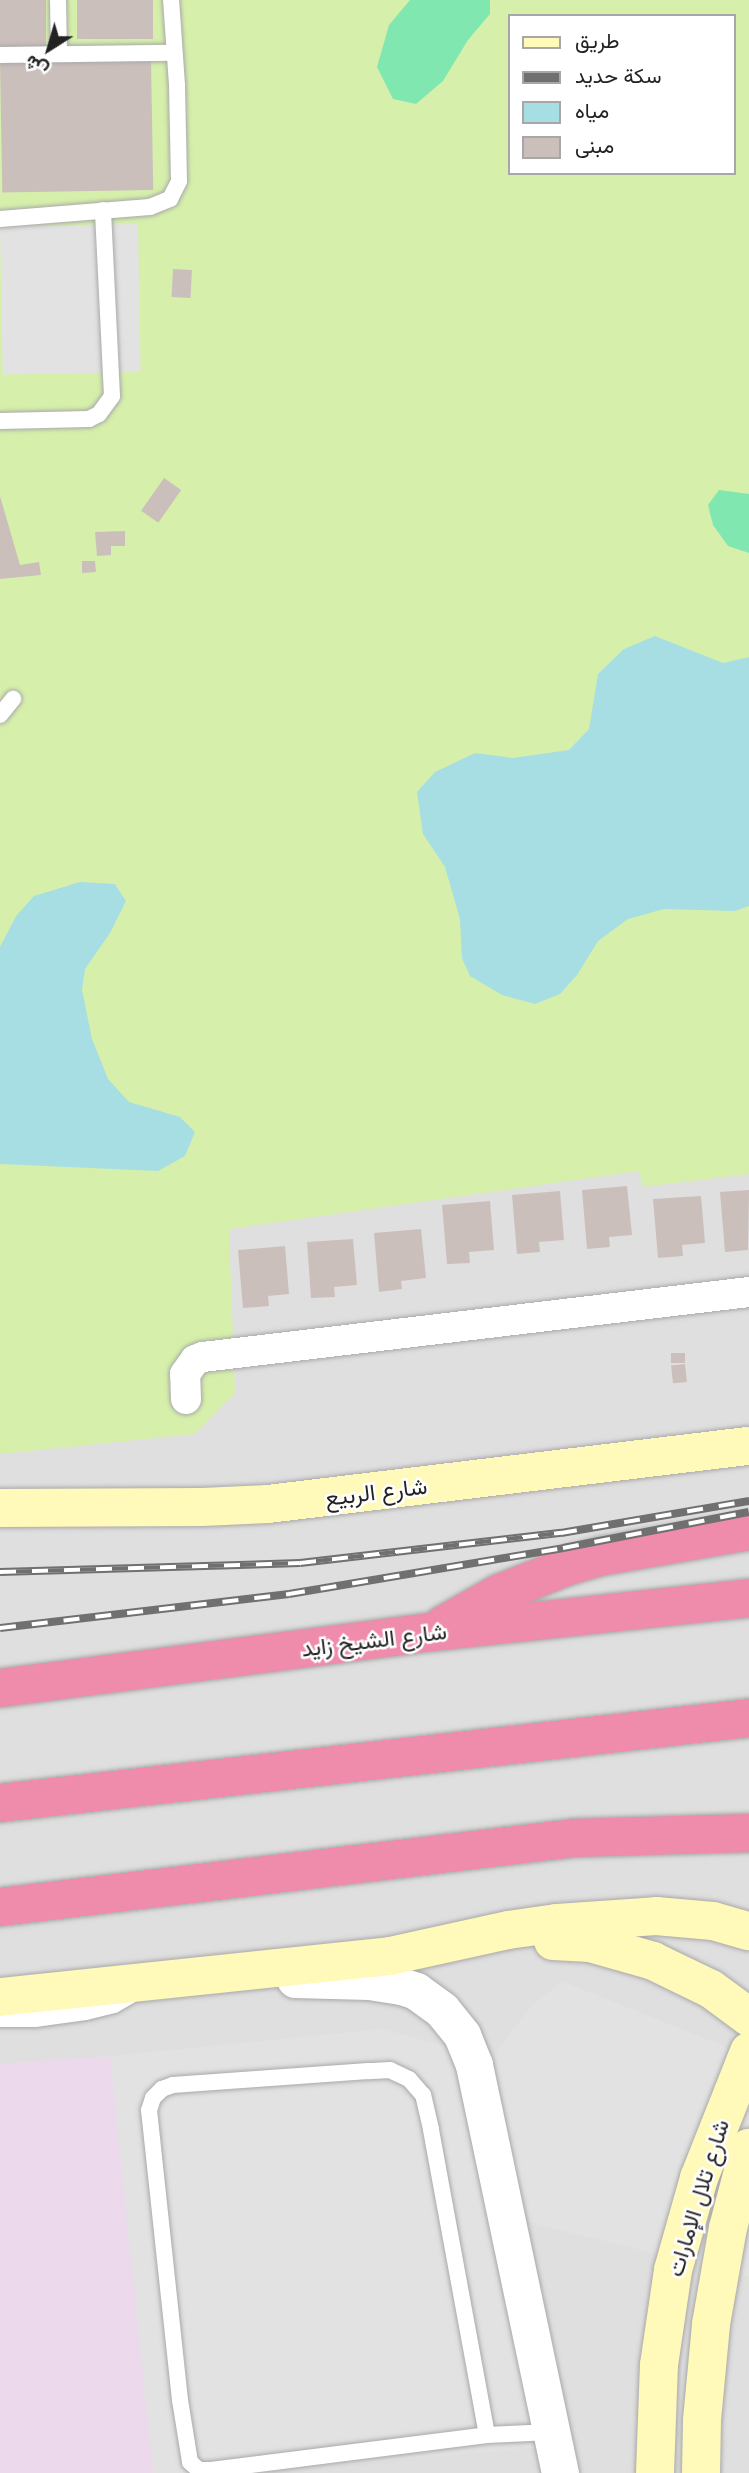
<!DOCTYPE html>
<meta charset="utf-8">
<style>
body{margin:0}
#map{position:relative;width:749px;height:2473px;overflow:hidden;background:#f3eee8;font-family:Montserrat,Vazirmatn,sans-serif}
div>[style]{position:absolute}
.residential>*{inset:0;background:#e0dfdf}
.industrial>*{inset:0;background:#ecd9eb}
.grass>*{inset:0;background:#d6f0ab}
.pitch>*{inset:0;background:#81e7b1}
.parking>*{inset:0;background:#e2e2e2;transform-origin:0 0}
.water>*{inset:0;background:#a6dee3}
.building>*{inset:0;background:#cbbfbb;transform-origin:0 0}
.roads{filter:drop-shadow(0 0 2px #a9a9a9) drop-shadow(0 0 2px #a9a9a9)}
.service>*{height:16px;margin:-8px;padding:0 8px;transform-origin:8px;border-radius:8px;background:#fff}
.minor>*{height:30px;margin:-15px;padding:0 15px;transform-origin:15px;border-radius:15px;background:#fff}
.tertiary>*{height:37px;margin:-18.5px;padding:0 18.5px;transform-origin:18.5px;border-radius:18.5px;background:#fff}
.secondary>*{height:38px;margin:-19px;padding:0 19px;transform-origin:19px;border-radius:19px;background:#fff9ba}
.motorway>*{height:38px;margin:-19px;padding:0 19px;transform-origin:19px;border-radius:19px;background:#ef8bab}
.rail>*{height:8px;margin-top:-4px;transform-origin:0;background:repeating-linear-gradient(90deg,#fff 0 16px,#707070 0 32px);box-sizing:border-box;border-block:2px solid #707070}
span{translate:-50% -50%;white-space:nowrap;text-align:center;line-height:1.15;-webkit-text-stroke:5px #fff;paint-order:stroke}
.street-label{font-size:23px;color:#222}
.legend{position:absolute;left:508px;top:14px;width:228px;height:161px;box-sizing:border-box;background:#fff;border:2px solid #a7a7a7;margin:0;padding:9px 12px;list-style:none;font-size:21px;color:#222}
.legend li{display:flex;align-items:center;gap:14px;height:35px}
.legend b{width:35px;border:2px solid #a7a7a7}
.north{position:absolute;left:14px;top:14px;width:70px;height:70px;-webkit-text-stroke:5px #fff;paint-order:stroke;rotate:217deg;font-size:19px;font-weight:700;line-height:28px;text-align:center;color:#222}
.north::after{content:'';display:block;margin:auto;width:24px;height:32px;background:#222;clip-path:polygon(50% 0,100% 100%,50% 72%,0 100%)}
</style>
<div id="map">
<div class="residential">
<div style="clip-path:polygon(evenodd,0 0,749px 0,749px 2473px,0 2473px,0 0,509px 16px,733px 16px,733px 173px,509px 173px,509px 16px)"></div>
</div>
<div class="industrial">
<div style="clip-path:polygon(110px 2056px,153px 2473px,0 2473px,0 2064px)"></div>
</div>
<div class="grass">
<div style="clip-path:polygon(evenodd,0 0,749px 0,749px 1174px,643px 1187px,639px 1171px,229px 1229px,235px 1393px,195px 1434px,0 1454px,0 0,509px 16px,733px 16px,733px 173px,509px 173px,509px 16px)"></div>
</div>
<div class="pitch">
<div style="clip-path:polygon(410px 0,490px 0,490px 14px,468px 40px,443px 81px,416px 104px,393px 99px,377px 67px,389px 25px)"></div>
<div style="clip-path:polygon(719px 490px,749px 494px,749px 553px,728px 546px,713px 525px,708px 505px)"></div>
</div>
<div class="parking">
<div style="left:138px;top:224px;width:148px;height:138px;rotate:89deg"></div>
<div style="clip-path:polygon(562px 1981px,749px 2056px,749px 2277px,528px 2222px,491px 2058px,532px 2005px)"></div>
<div style="clip-path:polygon(382px 2029px,446px 2046px,453px 2057px,540px 2447px,256px 2473px,153px 2473px,110px 2056px)"></div>
</div>
<div class="water">
<div style="clip-path:polygon(655px 636px,723px 663px,749px 657px,749px 906px,735px 911px,664px 909px,628px 919px,598px 941px,577px 975px,560px 994px,535px 1004px,502px 995px,470px 976px,462px 958px,460px 919px,445px 867px,423px 834px,417px 792px,435px 772px,475px 753px,513px 758px,569px 750px,589px 729px,598px 674px,624px 649px)"></div>
<div style="clip-path:polygon(80px 882px,115px 884px,126px 901px,110px 933px,85px 969px,82px 990px,92px 1039px,108px 1079px,129px 1102px,180px 1117px,195px 1132px,185px 1156px,158px 1171px,0 1164px,0 947px,16px 916px,34px 896px)"></div>
</div>
<div class="building">
<div style="left:0;top:0;width:46px;height:51px"></div>
<div style="left:77px;top:0;width:76px;height:39px"></div>
<div style="left:151px;top:60px;width:130px;height:151px;rotate:89deg"></div>
<div style="left:173px;top:269px;width:19px;height:28px;rotate:3deg"></div>
<div style="left:164px;top:478px;width:21px;height:40px;rotate:35deg"></div>
<div style="clip-path:polygon(0 496px,20px 565px,39px 562px,41px 575px,0 579px)"></div>
<div style="clip-path:polygon(125px 531px,125px 546px,111px 546px,111px 555px,97px 556px,95px 532px)"></div>
<div style="clip-path:polygon(82px 561px,95px 561px,96px 572px,82px 573px)"></div>
<div style="clip-path:polygon(627px 1186px,632px 1235px,609px 1237px,610px 1247px,587px 1249px,582px 1190px)"></div>
<div style="clip-path:polygon(749px 1190px,748px 1250px,725px 1252px,720px 1192px)"></div>
<div style="clip-path:polygon(560px 1191px,564px 1240px,539px 1242px,540px 1252px,517px 1254px,512px 1195px)"></div>
<div style="clip-path:polygon(701px 1196px,705px 1243px,682px 1245px,683px 1256px,658px 1258px,653px 1199px)"></div>
<div style="clip-path:polygon(490px 1201px,494px 1250px,469px 1252px,470px 1263px,447px 1264px,442px 1205px)"></div>
<div style="clip-path:polygon(421px 1229px,426px 1278px,401px 1281px,402px 1289px,379px 1292px,374px 1233px)"></div>
<div style="clip-path:polygon(353px 1239px,357px 1285px,334px 1287px,335px 1297px,311px 1298px,307px 1242px)"></div>
<div style="clip-path:polygon(285px 1246px,289px 1294px,268px 1296px,269px 1306px,243px 1308px,238px 1250px)"></div>
<div style="left:671px;top:1353px;width:14px;height:10px"></div>
<div style="left:685px;top:1364px;width:18px;height:14px;rotate:84deg"></div>
</div>
<div class="roads">
<div class="service">
<div style="left:58px;top:0;width:54px;rotate:88.9deg"></div>
<div style="left:0;top:55px;width:174px;rotate:-0.7deg"></div>
<div style="left:0;top:219px;width:150px;rotate:-4.6deg"></div>
<div style="left:150px;top:207px;width:22px;rotate:-22deg"></div>
<div style="left:170px;top:199px;width:20px;rotate:-63deg"></div>
<div style="left:179px;top:181px;width:96px;rotate:-91.2deg"></div>
<div style="left:177px;top:85px;width:85px;rotate:-94deg"></div>
<div style="left:0;top:421px;width:89px;rotate:-1.3deg"></div>
<div style="left:89px;top:419px;width:11px;rotate:-27deg"></div>
<div style="left:99px;top:414px;width:22px;rotate:-54deg"></div>
<div style="left:112px;top:396px;width:186px;rotate:-92.8deg"></div>
<div style="left:0;top:715px;width:21px;rotate:-51deg"></div>
<div style="left:0;top:2019px;width:35px"></div>
<div style="left:35px;top:2019px;width:51px;rotate:-7.8deg"></div>
<div style="left:86px;top:2012px;width:29px;rotate:-14deg"></div>
<div style="left:114px;top:2005px;width:22px;rotate:-30deg"></div>
<div style="left:487px;top:2435px;width:311px;rotate:-100.4deg"></div>
<div style="left:431px;top:2129px;width:35px;rotate:-103deg"></div>
<div style="left:423px;top:2095px;width:21px;rotate:-131deg"></div>
<div style="left:409px;top:2079px;width:21px;rotate:-155deg"></div>
<div style="left:390px;top:2070px;width:22px;rotate:177deg"></div>
<div style="left:368px;top:2071px;width:196px;rotate:175.9deg"></div>
<div style="left:173px;top:2085px;width:12px;rotate:160deg"></div>
<div style="left:162px;top:2089px;width:13px;rotate:135deg"></div>
<div style="left:153px;top:2098px;width:13px;rotate:108deg"></div>
<div style="left:149px;top:2110px;width:292px;rotate:83.9deg"></div>
<div style="left:180px;top:2400px;width:63px;rotate:80.8deg"></div>
<div style="left:190px;top:2462px;width:12px;rotate:42deg"></div>
<div style="left:199px;top:2470px;width:12px"></div>
<div style="left:211px;top:2470px;width:278px;rotate:-7.2deg"></div>
<div style="left:487px;top:2435px;width:64px;rotate:-2.7deg"></div>
</div>
<div class="minor">
<div style="left:186px;top:1399px;width:25px;rotate:-92deg"></div>
<div style="left:185px;top:1374px;width:17px;rotate:-54deg"></div>
<div style="left:195px;top:1360px;width:9px;rotate:-21deg"></div>
<div style="left:203px;top:1357px;width:550px;rotate:-6.79deg"></div>
</div>
<div class="tertiary">
<div style="left:295px;top:1979px;width:74px;rotate:1.5deg"></div>
<div style="left:369px;top:1981px;width:32px;rotate:9deg"></div>
<div style="left:401px;top:1986px;width:16px;rotate:18deg"></div>
<div style="left:416px;top:1991px;width:32px;rotate:36deg"></div>
<div style="left:442px;top:2010px;width:32px;rotate:51deg"></div>
<div style="left:462px;top:2035px;width:32px;rotate:68deg"></div>
<div style="left:474px;top:2065px;width:417px;rotate:78.1deg"></div>
</div>
<div class="secondary">
<div style="left:0;top:1508px;width:202px;rotate:-0.3deg"></div>
<div style="left:202px;top:1507px;width:66px;rotate:-2.6deg"></div>
<div style="left:268px;top:1504px;width:484px;rotate:-6.9deg"></div>
<div style="left:553px;top:1941px;width:37px;rotate:3deg"></div>
<div style="left:590px;top:1943px;width:66px;rotate:15.9deg"></div>
<div style="left:653px;top:1961px;width:64px;rotate:25.8deg"></div>
<div style="left:711px;top:1989px;width:47px;rotate:36.4deg"></div>
<div style="left:0;top:1997px;width:392px;rotate:-6deg"></div>
<div style="left:390px;top:1956px;width:121px;rotate:-12.4deg"></div>
<div style="left:508px;top:1930px;width:49px;rotate:-8.1deg"></div>
<div style="left:557px;top:1923px;width:99px;rotate:-4deg"></div>
<div style="left:656px;top:1916px;width:57px;rotate:5deg"></div>
<div style="left:713px;top:1921px;width:37px;rotate:16deg"></div>
<div style="left:655px;top:2473px;width:108px;rotate:-87.9deg"></div>
<div style="left:659px;top:2365px;width:96px;rotate:-81.6deg"></div>
<div style="left:673px;top:2270px;width:96px;rotate:-74.2deg"></div>
<div style="left:699px;top:2178px;width:136px;rotate:-68.4deg"></div>
<div style="left:701px;top:2473px;width:53px;rotate:-88.9deg"></div>
<div style="left:702px;top:2420px;width:96px;rotate:-84.6deg"></div>
<div style="left:711px;top:2324px;width:97px;rotate:-80deg"></div>
<div style="left:728px;top:2228px;width:83px;rotate:-75.3deg"></div>
</div>
<div class="motorway">
<div style="left:443px;top:1625px;width:63px;rotate:-29.4deg"></div>
<div style="left:498px;top:1594px;width:75px;rotate:-21.8deg"></div>
<div style="left:568px;top:1566px;width:37px;rotate:-16deg"></div>
<div style="left:604px;top:1556px;width:147px;rotate:-9.8deg"></div>
<div style="left:0;top:1688px;width:436px;rotate:-7.4deg"></div>
<div style="left:432px;top:1632px;width:319px;rotate:-6.1deg"></div>
<div style="left:0;top:1803px;width:754px;rotate:-6.47deg"></div>
<div style="left:0;top:1907px;width:578px;rotate:-6.85deg"></div>
<div style="left:574px;top:1838px;width:175px;rotate:-1.6deg"></div>
</div>
</div>
<div class="rail">
<div style="left:0;top:1572px;width:300px;rotate:-1.7deg"></div>
<div style="left:300px;top:1563px;width:263px;rotate:-6.6deg"></div>
<div style="left:561px;top:1533px;width:191px;rotate:-9.7deg"></div>
<div style="left:0;top:1628px;width:291px;rotate:-6.7deg"></div>
<div style="left:289px;top:1594px;width:278px;rotate:-9.5deg"></div>
<div style="left:563px;top:1548px;width:189px;rotate:-11deg"></div>
</div>
<div class="street-label">
<span style="left:376px;top:1492px;rotate:-7deg">شارع الربيع</span>
<span style="left:374px;top:1640px;rotate:-7deg">شارع الشيخ زايد</span>
<span style="left:698px;top:2198px;rotate:-73deg">شارع تلال الإمارات</span>
</div>
<ul class="legend">
<li><b style="height:9px;background:#fff9ba"></b>طريق</li>
<li><b style="height:9px;background:#707070"></b>سكة حديد</li>
<li><b style="height:19px;background:#a6dee3"></b>مياه</li>
<li><b style="height:19px;background:#cbbfbb"></b>مبنى</li>
</ul>
<div class="north">ش</div>
</div>
